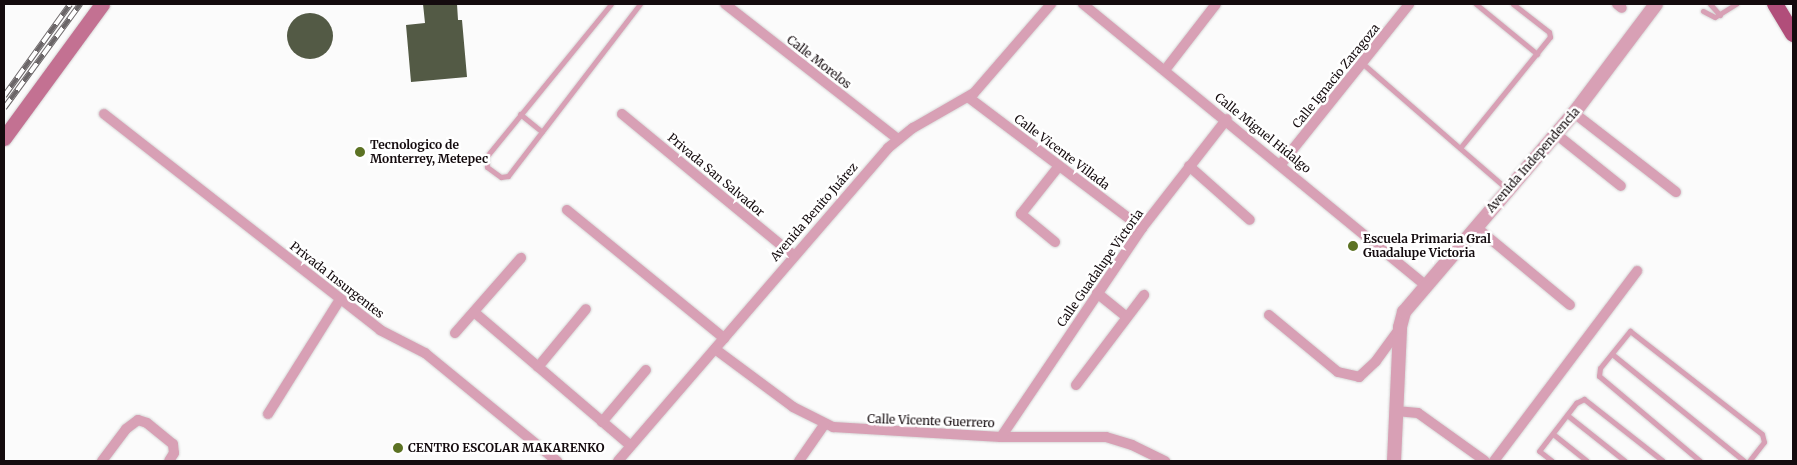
<!DOCTYPE html>
<meta charset="utf-8">
<style>
body{margin:0}
#map{position:relative;width:1797px;height:465px;overflow:hidden;background:#fbfbfb;font-family:Merriweather,serif}
div>[style]{position:absolute}
.building>*{inset:0;background:#535a45}
.round{border-radius:50%}
.roads{filter:drop-shadow(0 0 1px #d6d5d5) drop-shadow(0 0 1px #d6d5d5)}
.service>*{height:5px;margin:-2.5px;padding:0 2.5px;transform-origin:2.5px;border-radius:2.5px;background:#d8a0b5}
.minor>*{height:10px;margin:-5px;padding:0 5px;transform-origin:5px;border-radius:5px;background:#d8a0b5}
.tertiary>*{height:14px;margin:-7px;padding:0 7px;transform-origin:7px;border-radius:7px;background:#d8a0b5}
.secondary>*{height:15px;margin:-7.5px;padding:0 7.5px;transform-origin:7.5px;border-radius:7.5px;background:#c37192}
.primary>*{height:16px;margin:-8px;padding:0 8px;transform-origin:8px;border-radius:8px;background:#b14e7a}
.rail>*{height:5.5px;margin-top:-2.75px;transform-origin:0;background:repeating-linear-gradient(90deg,#fff 0 11px,#6b6668 0 22px);box-sizing:border-box;border-block:1px solid #6b6668}
.dots>*{width:14px;height:14px;translate:-50% -50%;box-sizing:border-box;border:2px solid #fff;border-radius:50%}
span{translate:-50% -50%;white-space:nowrap;text-align:center;line-height:1.15;-webkit-text-stroke:5px #fff;paint-order:stroke}
.street-label{font-size:12px;color:#140b0e}
.poi-label{font-size:12px;color:#140b0e;font-weight:700}
.left{translate:0 -50%;text-align:left}
.frame{position:absolute;inset:0;border:5px solid #140b0e;pointer-events:none}
</style>
<div id="map">
<div class="building">
<div style="clip-path:polygon(423px 4px,457px 4px,458px 20px,462px 20px,467px 77px,411px 82px,406px 25px,425px 23px)"></div>
<div class="round" style="left:287px;top:13px;width:46px;height:46px"></div>
</div>
<div class="roads">
<div class="service">
<div style="left:611px;top:4px;width:198px;rotate:129.2deg"></div>
<div style="left:486px;top:157px;width:10px;rotate:84deg"></div>
<div style="left:487px;top:167px;width:17px;rotate:36deg"></div>
<div style="left:501px;top:177px;width:7px;rotate:-8deg"></div>
<div style="left:508px;top:176px;width:217px;rotate:-52.5deg"></div>
<div style="left:1476px;top:4px;width:79px;rotate:39.3deg"></div>
<div style="left:1710px;top:4px;width:15px;rotate:48deg"></div>
<div style="left:1703px;top:11px;width:13px;rotate:27deg"></div>
<div style="left:1715px;top:17px;width:25px;rotate:-32deg"></div>
<div style="left:1362px;top:63px;width:192px;rotate:41deg"></div>
<div style="left:520px;top:114px;width:28px;rotate:39deg"></div>
<div style="left:1460px;top:148px;width:143px;rotate:-51deg"></div>
<div style="left:1550px;top:37px;width:5px;rotate:-101deg"></div>
<div style="left:1549px;top:32px;width:46px;rotate:-142.1deg"></div>
<div style="left:1612px;top:354px;width:170px;rotate:39deg"></div>
<div style="left:1567px;top:415px;width:74px;rotate:38.4deg"></div>
<div style="left:1553px;top:434px;width:43px;rotate:38.5deg"></div>
<div style="left:1552px;top:461px;width:16px;rotate:-142deg"></div>
<div style="left:1539px;top:451px;width:61px;rotate:-52.4deg"></div>
<div style="left:1576px;top:403px;width:9px;rotate:-27deg"></div>
<div style="left:1584px;top:399px;width:100px;rotate:38.1deg"></div>
<div style="left:1700px;top:461px;width:132px;rotate:-139.9deg"></div>
<div style="left:1599px;top:376px;width:8px;rotate:-83deg"></div>
<div style="left:1600px;top:368px;width:48px;rotate:-51deg"></div>
<div style="left:1630px;top:331px;width:167px;rotate:38deg"></div>
<div style="left:1762px;top:434px;width:8px;rotate:76deg"></div>
<div style="left:1764px;top:442px;width:24px;rotate:128deg"></div>
</div>
<div class="minor">
<div style="left:725px;top:4px;width:219px;rotate:38deg"></div>
<div style="left:1083px;top:4px;width:443px;rotate:39.4deg"></div>
<div style="left:1617px;top:4px;width:6px;rotate:39deg"></div>
<div style="left:1165px;top:70px;width:83px;rotate:-52.3deg"></div>
<div style="left:968px;top:97px;width:218px;rotate:37deg"></div>
<div style="left:1574px;top:113px;width:129px;rotate:37.8deg"></div>
<div style="left:104px;top:114px;width:350px;rotate:38deg"></div>
<div style="left:380px;top:330px;width:51px;rotate:27.1deg"></div>
<div style="left:425px;top:353px;width:171px;rotate:39.3deg"></div>
<div style="left:622px;top:114px;width:222px;rotate:39.5deg"></div>
<div style="left:1556px;top:134px;width:83px;rotate:38.7deg"></div>
<div style="left:1281px;top:164px;width:205px;rotate:-51.3deg"></div>
<div style="left:1189px;top:166px;width:81px;rotate:41.5deg"></div>
<div style="left:567px;top:210px;width:203px;rotate:39.2deg"></div>
<div style="left:1476px;top:227px;width:122px;rotate:39.7deg"></div>
<div style="left:1055px;top:242px;width:44px;rotate:-140.5deg"></div>
<div style="left:1021px;top:214px;width:61px;rotate:-51.6deg"></div>
<div style="left:1097px;top:293px;width:38px;rotate:39deg"></div>
<div style="left:474px;top:312px;width:206px;rotate:40.5deg"></div>
<div style="left:1269px;top:315px;width:89px;rotate:39.6deg"></div>
<div style="left:1338px;top:372px;width:22px;rotate:13deg"></div>
<div style="left:1359px;top:377px;width:23px;rotate:-43deg"></div>
<div style="left:1376px;top:361px;width:41px;rotate:-54deg"></div>
<div style="left:455px;top:333px;width:100px;rotate:-48.7deg"></div>
<div style="left:715px;top:349px;width:97px;rotate:36.6deg"></div>
<div style="left:793px;top:407px;width:45px;rotate:26.6deg"></div>
<div style="left:833px;top:427px;width:168px;rotate:3.4deg"></div>
<div style="left:1001px;top:437px;width:105px"></div>
<div style="left:1106px;top:437px;width:27px;rotate:17deg"></div>
<div style="left:1132px;top:445px;width:37px;rotate:26deg"></div>
<div style="left:538px;top:367px;width:75px;rotate:-50.4deg"></div>
<div style="left:1076px;top:385px;width:113px;rotate:-52.9deg"></div>
<div style="left:1396px;top:411px;width:22px;rotate:5deg"></div>
<div style="left:1418px;top:413px;width:82px;rotate:35.6deg"></div>
<div style="left:268px;top:414px;width:136px;rotate:-57.9deg"></div>
<div style="left:602px;top:422px;width:68px;rotate:-49.8deg"></div>
<div style="left:1001px;top:437px;width:252px;rotate:-56deg"></div>
<div style="left:1142px;top:228px;width:138px;rotate:-52.1deg"></div>
<div style="left:102px;top:461px;width:40px;rotate:-53deg"></div>
<div style="left:126px;top:429px;width:15px;rotate:-37deg"></div>
<div style="left:138px;top:420px;width:9px;rotate:18deg"></div>
<div style="left:147px;top:423px;width:33px;rotate:39deg"></div>
<div style="left:173px;top:444px;width:9px;rotate:84deg"></div>
<div style="left:174px;top:453px;width:9px;rotate:122deg"></div>
<div style="left:618px;top:461px;width:413px;rotate:-49.2deg"></div>
<div style="left:888px;top:148px;width:32px;rotate:-39deg"></div>
<div style="left:913px;top:128px;width:70px;rotate:-29.8deg"></div>
<div style="left:974px;top:93px;width:118px;rotate:-49.1deg"></div>
<div style="left:799px;top:461px;width:44px;rotate:-55.2deg"></div>
<div style="left:1494px;top:461px;width:238px;rotate:-53deg"></div>
</div>
<div class="tertiary">
<div style="left:1394px;top:461px;width:134px;rotate:-87.4deg"></div>
<div style="left:1400px;top:327px;width:16px;rotate:-75deg"></div>
<div style="left:1404px;top:312px;width:262px;rotate:-49.5deg"></div>
<div style="left:1574px;top:113px;width:136px;rotate:-53deg"></div>
</div>
<div class="secondary">
<div style="left:4px;top:138px;width:166px;rotate:-53.8deg"></div>
</div>
<div class="primary">
<div style="left:1775px;top:4px;width:35px;rotate:59deg"></div>
</div>
</div>
<div class="rail">
<div style="left:4px;top:96px;width:113px;rotate:-54.3deg"></div>
<div style="left:4px;top:108px;width:129px;rotate:-53.8deg"></div>
</div>
<div class="dots">
<div style="left:360px;top:152px;background:#5c7223"></div>
<div style="left:1353px;top:246px;background:#5c7223"></div>
<div style="left:398px;top:448px;background:#5c7223"></div>
</div>
<div class="street-label">
<span style="left:819px;top:62px;rotate:38deg">Calle Morelos</span>
<span style="left:1336px;top:76px;rotate:-51deg">Calle Ignacio Zaragoza</span>
<span style="left:1263px;top:133px;rotate:39deg">Calle Miguel Hidalgo</span>
<span style="left:1062px;top:152px;rotate:37deg">Calle Vicente Villada</span>
<span style="left:1533px;top:160px;rotate:-49deg">Avenida Independencia</span>
<span style="left:716px;top:175px;rotate:40deg">Privada San Salvador</span>
<span style="left:814px;top:212px;rotate:-49deg">Avenida Benito Juárez</span>
<span style="left:1100px;top:268px;rotate:-55deg">Calle Guadalupe Victoria</span>
<span style="left:337px;top:280px;rotate:38deg">Privada Insurgentes</span>
<span style="left:931px;top:421px;rotate:2deg">Calle Vicente Guerrero</span>
</div>
<div class="poi-label">
<span class="left" style="left:370px;top:152px">Tecnologico de<br>Monterrey, Metepec</span>
<span class="left" style="left:1363px;top:246px">Escuela Primaria Gral<br>Guadalupe Victoria</span>
<span class="left" style="left:408px;top:448px">CENTRO ESCOLAR MAKARENKO</span>
</div>
<div class="frame"></div>
</div>
